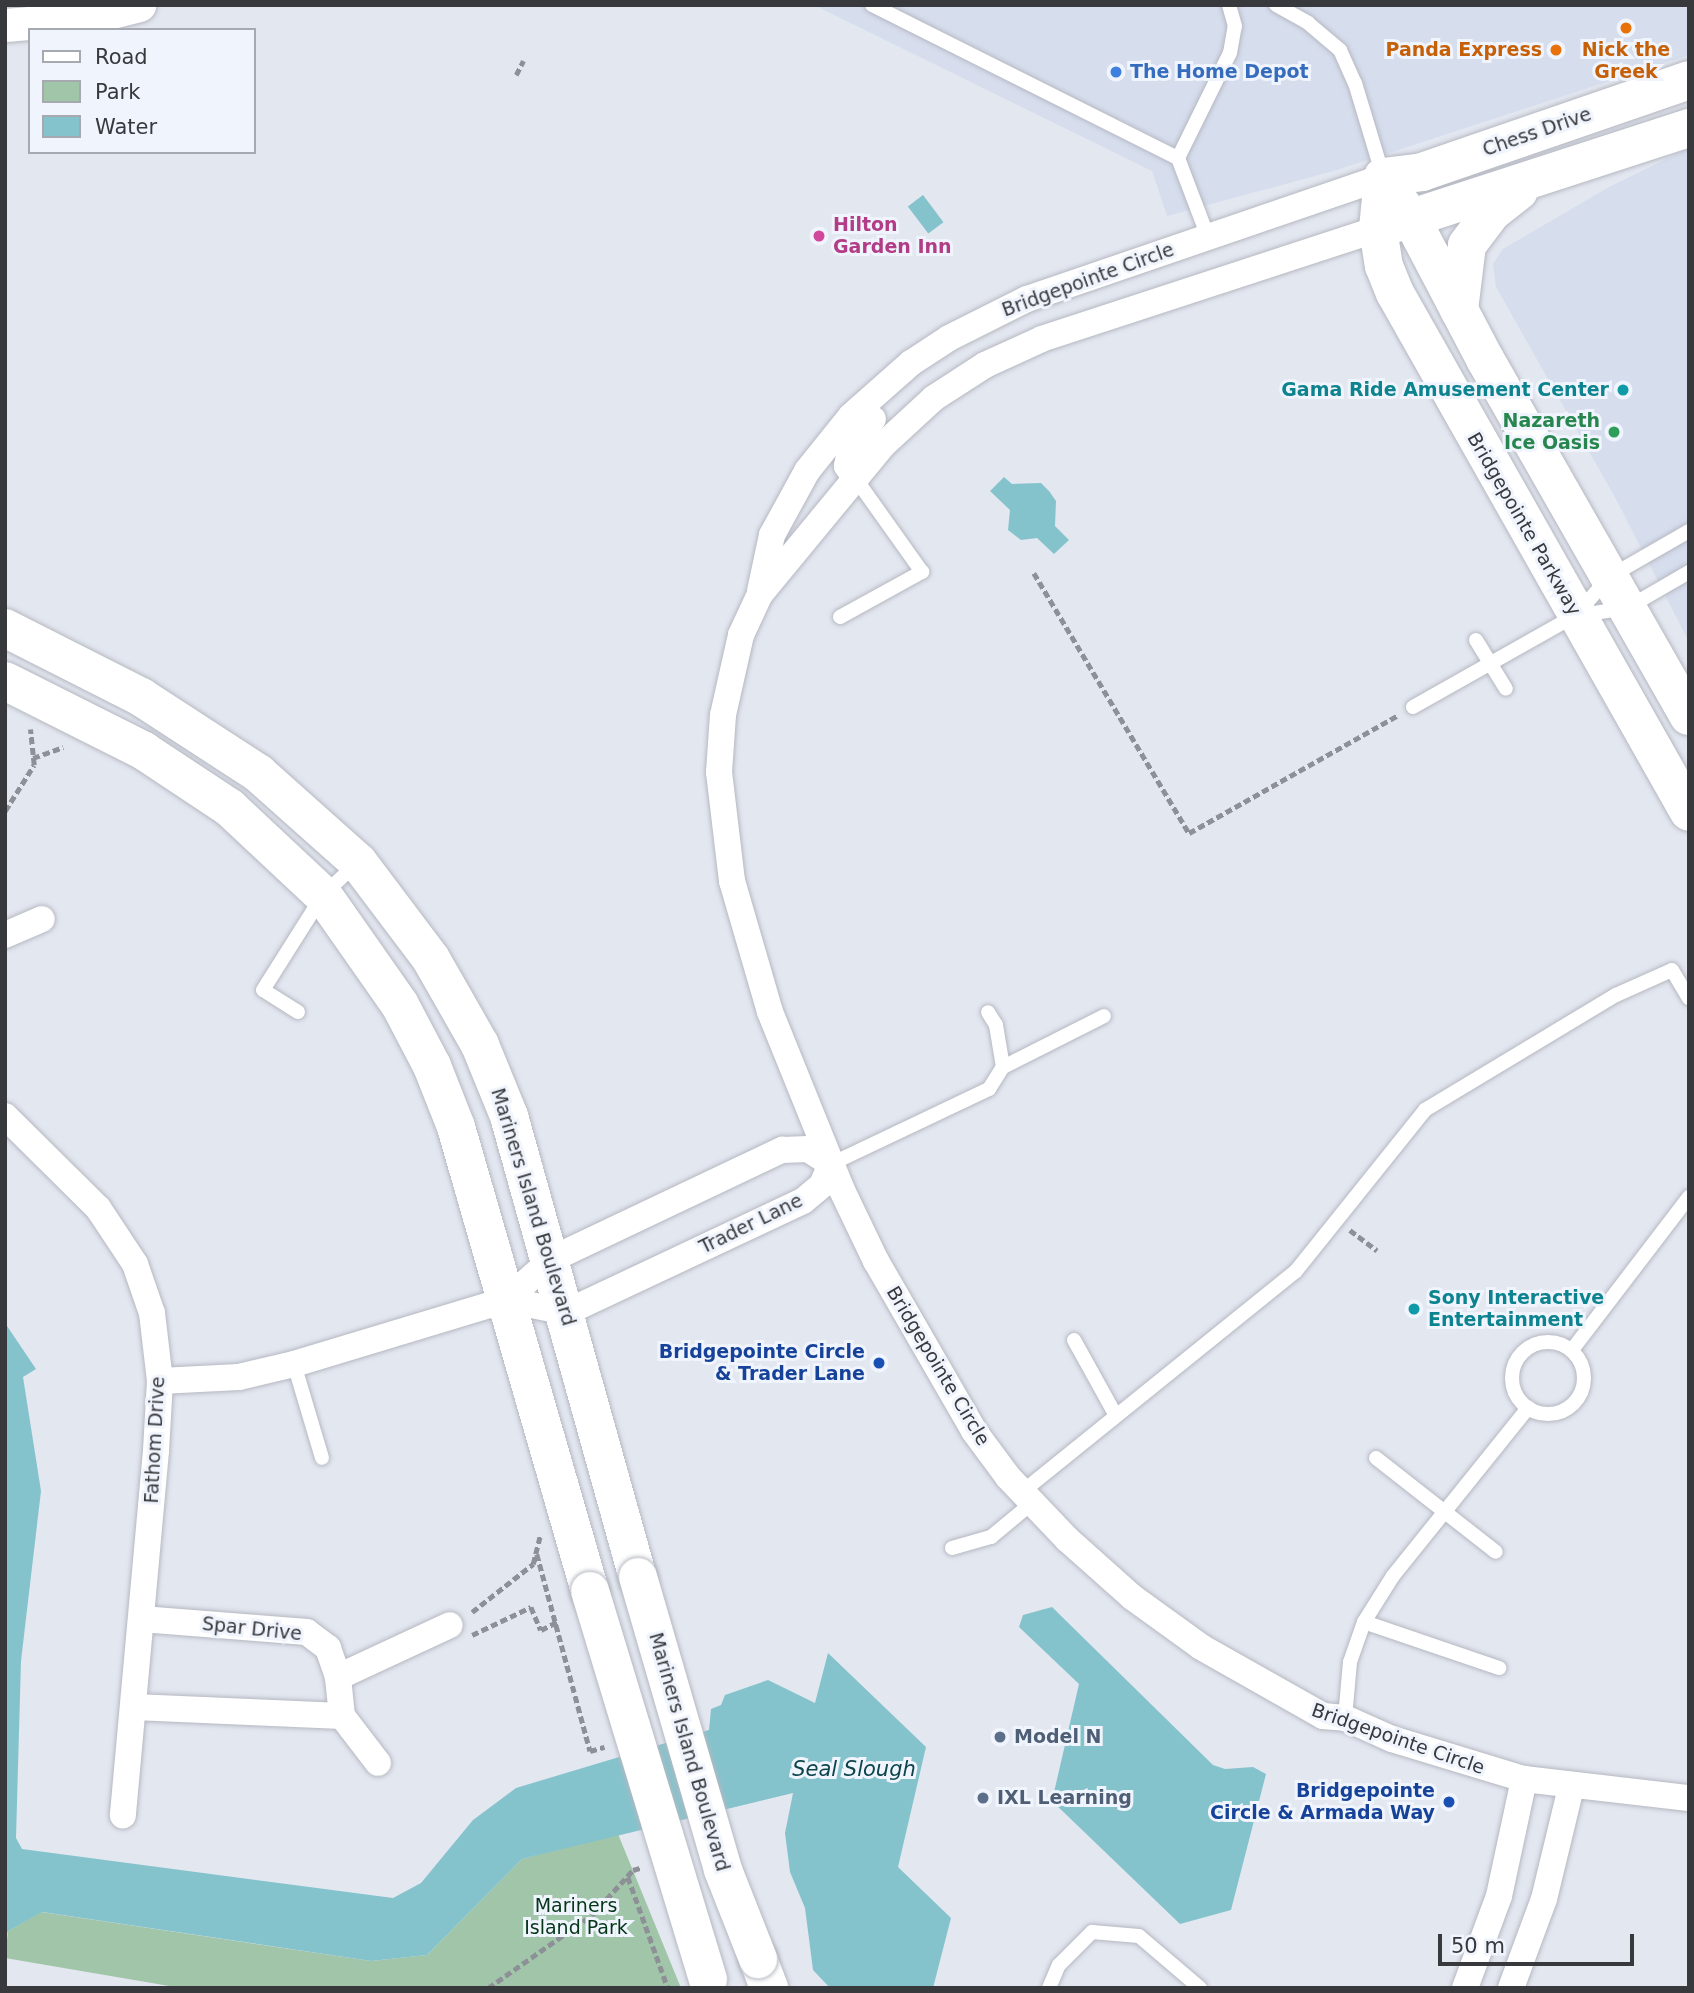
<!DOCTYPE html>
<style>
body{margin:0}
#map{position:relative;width:1694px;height:1993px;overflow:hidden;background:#e3e7f0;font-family:"DejaVu Sans",sans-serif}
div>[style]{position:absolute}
.built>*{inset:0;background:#d6dded}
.green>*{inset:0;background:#a1c5a8}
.water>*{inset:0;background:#85c3cc;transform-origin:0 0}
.path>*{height:4.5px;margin-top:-2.25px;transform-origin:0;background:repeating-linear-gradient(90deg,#8d9096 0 7px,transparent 0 10.5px)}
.roads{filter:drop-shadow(0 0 2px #b5b8c1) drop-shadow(0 0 2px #b5b8c1)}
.service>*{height:14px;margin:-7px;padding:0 7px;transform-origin:7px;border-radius:7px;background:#fff}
.service>.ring{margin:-7px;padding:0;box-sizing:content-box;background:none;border:14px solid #fff;border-radius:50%}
.minor>*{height:26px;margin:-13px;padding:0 13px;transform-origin:13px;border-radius:13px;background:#fff}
.tertiary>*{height:33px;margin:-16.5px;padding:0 16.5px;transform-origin:16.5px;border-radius:16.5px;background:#fff}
.secondary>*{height:38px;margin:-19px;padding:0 19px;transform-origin:19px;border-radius:19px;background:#fff}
.bridges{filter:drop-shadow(0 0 2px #b5b8c1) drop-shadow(0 0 2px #b5b8c1)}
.secondary-bridge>*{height:38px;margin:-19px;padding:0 19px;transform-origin:19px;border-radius:19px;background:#fff}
.dots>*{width:19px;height:19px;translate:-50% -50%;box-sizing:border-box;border:4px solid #f0f4fd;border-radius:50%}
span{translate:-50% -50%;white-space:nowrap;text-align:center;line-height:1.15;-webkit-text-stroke:6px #f0f4fd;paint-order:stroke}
.food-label{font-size:19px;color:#c56008;font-weight:700}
.right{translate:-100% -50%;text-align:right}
.shop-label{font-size:19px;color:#366cbe;font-weight:700}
.left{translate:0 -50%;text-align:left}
.street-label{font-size:19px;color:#37393c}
.hotel-label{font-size:19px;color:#b23c85;font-weight:700}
.culture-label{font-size:19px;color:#0d838f;font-weight:700}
.leisure-label{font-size:19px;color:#27864d;font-weight:700}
.transit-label{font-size:19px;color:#164399;font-weight:700}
.service-label{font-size:19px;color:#4e5e75;font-weight:700}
.park-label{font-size:19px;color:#043617}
.water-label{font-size:21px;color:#0c454c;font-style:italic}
.frame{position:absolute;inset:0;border:7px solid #37393c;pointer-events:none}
.legend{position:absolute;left:28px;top:28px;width:228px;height:126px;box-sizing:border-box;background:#f0f4fd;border:2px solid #a6a9b0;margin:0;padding:9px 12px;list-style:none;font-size:21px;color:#37393c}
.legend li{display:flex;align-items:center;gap:14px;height:35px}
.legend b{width:35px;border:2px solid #a6a9b0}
.scale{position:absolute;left:1438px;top:1934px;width:196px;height:32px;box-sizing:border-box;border:4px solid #37393c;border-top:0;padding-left:9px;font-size:21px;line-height:24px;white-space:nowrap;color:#37393c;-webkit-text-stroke:5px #f0f4fd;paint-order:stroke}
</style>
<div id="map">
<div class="built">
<div style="clip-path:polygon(814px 5px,1689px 5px,1689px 55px,1337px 170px,1167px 216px,1152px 171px)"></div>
<div style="clip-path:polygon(1689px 148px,1689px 642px,1617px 501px,1496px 287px,1493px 264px,1503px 249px,1609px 187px)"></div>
</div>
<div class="green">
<div style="clip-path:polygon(618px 1834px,681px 1988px,181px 1988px,5px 1958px,8px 1931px,41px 1912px,371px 1961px,427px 1955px,522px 1859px)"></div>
</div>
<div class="water">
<div style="left:923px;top:195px;width:34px;height:19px;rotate:53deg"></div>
<div style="clip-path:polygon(1004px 477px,1012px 484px,1041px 483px,1049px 491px,1056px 501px,1055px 526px,1069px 540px,1054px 554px,1037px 538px,1021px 540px,1008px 530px,1010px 510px,990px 491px)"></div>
<div style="clip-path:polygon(5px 1323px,36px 1369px,23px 1377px,41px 1491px,21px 1661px,16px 1838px,22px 1849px,393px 1898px,421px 1883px,473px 1820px,516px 1788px,709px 1730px,711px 1709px,721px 1705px,725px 1695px,768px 1680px,815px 1703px,828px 1653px,926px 1747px,898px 1867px,951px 1918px,933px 1988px,830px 1988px,813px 1970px,805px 1908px,790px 1872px,785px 1833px,793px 1793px,522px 1859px,427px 1955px,371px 1961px,42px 1912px,8px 1931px,5px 1940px)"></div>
<div style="clip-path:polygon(1052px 1607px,1213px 1765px,1225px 1769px,1253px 1767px,1266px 1774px,1231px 1910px,1180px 1924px,1052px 1801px,1079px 1684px,1019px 1627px,1023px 1615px)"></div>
</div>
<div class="path">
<div style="left:516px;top:75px;width:16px;rotate:-63deg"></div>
<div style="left:1034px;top:573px;width:303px;rotate:59.2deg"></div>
<div style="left:1189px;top:833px;width:239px;rotate:-29.4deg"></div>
<div style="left:33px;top:758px;width:32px;rotate:-20deg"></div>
<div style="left:5px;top:811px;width:54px;rotate:-57.8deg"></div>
<div style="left:34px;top:765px;width:36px;rotate:-96deg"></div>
<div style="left:1350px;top:1230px;width:34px;rotate:37deg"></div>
<div style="left:537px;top:1554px;width:204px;rotate:74.9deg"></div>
<div style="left:590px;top:1751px;width:15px;rotate:-16deg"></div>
<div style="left:472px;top:1612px;width:78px;rotate:-38.2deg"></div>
<div style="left:533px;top:1564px;width:29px;rotate:-76deg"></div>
<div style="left:472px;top:1635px;width:65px;rotate:-25.4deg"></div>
<div style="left:531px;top:1607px;width:25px;rotate:67deg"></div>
<div style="left:541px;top:1630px;width:18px;rotate:-27deg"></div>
<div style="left:628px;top:1877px;width:118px;rotate:70.2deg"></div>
<div style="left:488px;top:1988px;width:127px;rotate:-35.1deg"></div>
<div style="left:592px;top:1915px;width:61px;rotate:-47.7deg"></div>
<div style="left:633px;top:1870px;width:10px;rotate:-17deg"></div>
</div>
<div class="roads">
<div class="service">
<div style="left:872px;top:5px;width:342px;rotate:26.6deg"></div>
<div style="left:1178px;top:158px;width:85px;rotate:69.2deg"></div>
<div style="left:1276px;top:5px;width:37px;rotate:29deg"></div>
<div style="left:1308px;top:23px;width:42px;rotate:40.2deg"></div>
<div style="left:1340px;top:50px;width:36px;rotate:66deg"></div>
<div style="left:1355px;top:83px;width:97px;rotate:73.2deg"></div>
<div style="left:1178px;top:158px;width:117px;rotate:-63.7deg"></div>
<div style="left:1230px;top:53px;width:27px;rotate:-80deg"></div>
<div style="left:1235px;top:26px;width:22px;rotate:-106deg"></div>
<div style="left:1581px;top:615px;width:47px;rotate:-8.7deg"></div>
<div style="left:1627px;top:608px;width:72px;rotate:-30.1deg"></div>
<div style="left:840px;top:617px;width:94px;rotate:-28.8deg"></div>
<div style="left:922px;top:572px;width:114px;rotate:-125.4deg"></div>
<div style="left:1476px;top:640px;width:57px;rotate:58.5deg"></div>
<div style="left:1413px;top:707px;width:187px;rotate:-29.4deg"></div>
<div style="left:1576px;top:615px;width:50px;rotate:-49deg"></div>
<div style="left:1609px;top:577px;width:92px;rotate:-29.9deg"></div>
<div style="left:298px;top:1012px;width:41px;rotate:-147.8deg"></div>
<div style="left:263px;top:990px;width:112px;rotate:-57.7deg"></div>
<div style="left:323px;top:895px;width:47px;rotate:-43.3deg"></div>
<div style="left:1003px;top:1067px;width:113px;rotate:-26.8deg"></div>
<div style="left:831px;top:1164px;width:175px;rotate:-25.4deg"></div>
<div style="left:989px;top:1089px;width:26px;rotate:-58deg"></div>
<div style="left:1003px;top:1067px;width:43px;rotate:-99.5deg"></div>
<div style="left:996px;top:1025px;width:15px;rotate:-122deg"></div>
<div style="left:1074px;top:1340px;width:85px;rotate:61deg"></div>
<div class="ring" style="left:1512px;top:1342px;width:58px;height:58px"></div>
<div style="left:1572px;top:1350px;width:193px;rotate:-52.6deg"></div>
<div style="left:294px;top:1364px;width:98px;rotate:73.4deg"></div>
<div style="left:1376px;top:1458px;width:152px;rotate:38.1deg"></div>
<div style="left:1022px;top:1492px;width:352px;rotate:-38.9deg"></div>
<div style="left:1296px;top:1271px;width:206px;rotate:-51.3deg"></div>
<div style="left:1425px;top:1110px;width:223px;rotate:-31.1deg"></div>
<div style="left:1616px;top:995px;width:61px;rotate:-24.1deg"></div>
<div style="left:1672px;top:970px;width:33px;rotate:59deg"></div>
<div style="left:952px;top:1548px;width:41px;rotate:-15.8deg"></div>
<div style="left:991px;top:1537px;width:53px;rotate:-39.7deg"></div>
<div style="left:1364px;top:1622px;width:143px;rotate:18.8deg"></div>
<div style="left:1345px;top:1718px;width:56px;rotate:-84.9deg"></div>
<div style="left:1350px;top:1662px;width:42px;rotate:-70.7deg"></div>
<div style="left:1364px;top:1622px;width:54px;rotate:-57.8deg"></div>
<div style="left:1393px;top:1576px;width:216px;rotate:-51.2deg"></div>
<div style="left:1049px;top:1988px;width:25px;rotate:-67deg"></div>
<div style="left:1059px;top:1965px;width:47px;rotate:-45deg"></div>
<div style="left:1092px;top:1932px;width:47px;rotate:4.9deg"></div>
<div style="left:1139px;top:1936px;width:80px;rotate:40.4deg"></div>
</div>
<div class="minor">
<div style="left:1378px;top:229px;width:354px;rotate:161.9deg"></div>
<div style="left:1042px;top:339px;width:63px;rotate:155.5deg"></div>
<div style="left:985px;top:365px;width:61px;rotate:147.1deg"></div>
<div style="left:934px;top:398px;width:69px;rotate:137.3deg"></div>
<div style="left:883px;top:445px;width:193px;rotate:129.5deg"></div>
<div style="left:760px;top:594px;width:45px;rotate:114.9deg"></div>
<div style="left:741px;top:635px;width:82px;rotate:102.7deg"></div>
<div style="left:723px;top:715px;width:57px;rotate:94deg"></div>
<div style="left:719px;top:772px;width:110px;rotate:83.2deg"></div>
<div style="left:732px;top:881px;width:136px;rotate:73.8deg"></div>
<div style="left:770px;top:1012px;width:190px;rotate:68deg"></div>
<div style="left:841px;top:1188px;width:81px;rotate:64.4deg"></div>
<div style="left:876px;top:1261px;width:196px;rotate:60deg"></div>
<div style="left:974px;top:1431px;width:57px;rotate:53.5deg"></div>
<div style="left:1008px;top:1477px;width:86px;rotate:46.4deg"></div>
<div style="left:1067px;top:1539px;width:87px;rotate:41.7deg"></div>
<div style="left:1132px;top:1597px;width:85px;rotate:35.9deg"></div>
<div style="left:1201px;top:1647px;width:140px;rotate:29.5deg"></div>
<div style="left:1323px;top:1716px;width:22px;rotate:5deg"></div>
<div style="left:1345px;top:1718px;width:51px;rotate:24.1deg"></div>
<div style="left:1392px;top:1739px;width:138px;rotate:16.9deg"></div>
<div style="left:1524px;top:1779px;width:166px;rotate:6.6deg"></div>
<div style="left:856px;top:479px;width:16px;rotate:-125deg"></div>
<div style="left:847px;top:466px;width:21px;rotate:-79deg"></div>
<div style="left:851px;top:445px;width:34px;rotate:-50deg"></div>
<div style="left:760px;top:591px;width:57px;rotate:-77.9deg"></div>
<div style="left:772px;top:535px;width:73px;rotate:-61.3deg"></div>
<div style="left:807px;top:471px;width:70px;rotate:-51.3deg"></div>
<div style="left:851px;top:416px;width:80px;rotate:-41.5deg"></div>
<div style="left:911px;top:363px;width:45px;rotate:-33.3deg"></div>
<div style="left:949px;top:338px;width:87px;rotate:-26.6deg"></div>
<div style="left:1027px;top:299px;width:376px;rotate:-18.9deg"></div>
<div style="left:5px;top:935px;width:40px;rotate:-23.4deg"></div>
<div style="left:5px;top:1116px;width:131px;rotate:44.7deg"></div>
<div style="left:98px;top:1208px;width:67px;rotate:56.5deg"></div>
<div style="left:135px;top:1264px;width:52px;rotate:70.9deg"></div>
<div style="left:152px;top:1313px;width:68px;rotate:83.3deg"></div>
<div style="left:160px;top:1381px;width:70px;rotate:93.3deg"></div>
<div style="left:156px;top:1451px;width:366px;rotate:95.2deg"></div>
<div style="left:506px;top:1300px;width:62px;rotate:-41.7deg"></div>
<div style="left:552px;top:1259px;width:255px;rotate:-25.4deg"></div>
<div style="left:782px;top:1150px;width:26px;rotate:-2deg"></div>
<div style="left:808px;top:1149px;width:27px;rotate:33deg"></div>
<div style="left:160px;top:1381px;width:79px;rotate:-2.9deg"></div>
<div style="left:239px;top:1377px;width:57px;rotate:-13.3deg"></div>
<div style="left:294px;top:1364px;width:221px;rotate:-16.8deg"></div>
<div style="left:506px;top:1300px;width:62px;rotate:11.1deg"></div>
<div style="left:567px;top:1312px;width:261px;rotate:-25.2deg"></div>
<div style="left:803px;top:1201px;width:25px;rotate:-40deg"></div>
<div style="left:822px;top:1185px;width:23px;rotate:-67deg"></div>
<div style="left:338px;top:1677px;width:123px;rotate:-24.9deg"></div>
<div style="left:134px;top:1707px;width:208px;rotate:2.5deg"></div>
<div style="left:342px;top:1716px;width:39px;rotate:-96deg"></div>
<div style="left:338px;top:1677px;width:31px;rotate:-109deg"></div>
<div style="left:328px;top:1648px;width:26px;rotate:-143deg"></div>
<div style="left:307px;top:1632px;width:166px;rotate:-175.5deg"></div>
<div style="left:342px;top:1716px;width:59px;rotate:52.5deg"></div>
<div style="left:1465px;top:1988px;width:98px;rotate:-69.7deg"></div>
<div style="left:1499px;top:1896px;width:120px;rotate:-77.9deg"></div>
<div style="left:1511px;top:1988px;width:95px;rotate:-69.7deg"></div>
<div style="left:1544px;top:1899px;width:115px;rotate:-76.4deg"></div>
</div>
<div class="tertiary">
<div style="left:5px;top:25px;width:83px;rotate:-4.8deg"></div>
<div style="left:88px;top:18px;width:53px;rotate:-14.3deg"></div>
</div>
<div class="secondary">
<div style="left:1383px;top:177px;width:52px;rotate:95.5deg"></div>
<div style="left:1378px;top:229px;width:37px;rotate:81deg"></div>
<div style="left:1384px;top:266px;width:29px;rotate:68deg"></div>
<div style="left:1395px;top:293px;width:596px;rotate:60.47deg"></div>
<div style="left:1383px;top:177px;width:52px;rotate:56deg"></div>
<div style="left:1412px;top:220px;width:157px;rotate:62.3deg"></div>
<div style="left:1485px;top:359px;width:411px;rotate:60.3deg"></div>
<div style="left:1383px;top:177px;width:39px;rotate:-7deg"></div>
<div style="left:1422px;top:172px;width:282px;rotate:-19deg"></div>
<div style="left:1387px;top:226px;width:318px;rotate:-18deg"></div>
<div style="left:1459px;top:310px;width:65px;rotate:-83deg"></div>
<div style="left:1467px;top:245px;width:41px;rotate:-52.9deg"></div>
<div style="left:1492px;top:212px;width:34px;rotate:-38deg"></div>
<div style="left:5px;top:628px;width:153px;rotate:26.9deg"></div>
<div style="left:141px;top:697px;width:140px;rotate:33deg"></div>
<div style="left:258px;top:773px;width:134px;rotate:41.7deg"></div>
<div style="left:358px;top:862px;width:121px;rotate:53deg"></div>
<div style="left:431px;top:959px;width:99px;rotate:60.3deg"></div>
<div style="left:480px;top:1045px;width:77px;rotate:67.8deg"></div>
<div style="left:509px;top:1116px;width:479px;rotate:74.4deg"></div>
<div style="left:5px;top:681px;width:156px;rotate:26.7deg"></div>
<div style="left:144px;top:751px;width:103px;rotate:33.5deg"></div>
<div style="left:230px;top:808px;width:127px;rotate:43.1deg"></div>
<div style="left:323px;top:895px;width:134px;rotate:55deg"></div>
<div style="left:400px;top:1005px;width:69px;rotate:62.3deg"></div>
<div style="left:432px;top:1066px;width:66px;rotate:68.5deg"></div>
<div style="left:456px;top:1127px;width:483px;rotate:73.9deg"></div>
<div style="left:758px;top:1959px;width:31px;rotate:69deg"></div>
</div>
</div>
<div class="bridges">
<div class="secondary-bridge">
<div style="left:638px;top:1577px;width:305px;rotate:73.8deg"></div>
<div style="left:723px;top:1870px;width:96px;rotate:68.5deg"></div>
<div style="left:590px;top:1591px;width:406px;rotate:73.1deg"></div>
</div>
</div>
<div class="dots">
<div style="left:1626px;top:28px;background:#e8710a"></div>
<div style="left:1556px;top:50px;background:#e8710a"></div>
<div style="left:1116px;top:72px;background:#3f7fe0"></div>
<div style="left:819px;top:236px;background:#d1479c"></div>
<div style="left:1623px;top:390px;background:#0f9aa8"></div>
<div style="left:1614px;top:432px;background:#2e9e5b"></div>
<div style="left:1414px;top:1309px;background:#0f9aa8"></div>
<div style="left:879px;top:1363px;background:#1a4fb4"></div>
<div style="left:1000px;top:1737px;background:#5c6f8a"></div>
<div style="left:983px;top:1798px;background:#5c6f8a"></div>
<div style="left:1449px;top:1802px;background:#1a4fb4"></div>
</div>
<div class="food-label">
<span class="right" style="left:1542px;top:50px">Panda Express</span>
<span style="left:1626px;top:61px">Nick the<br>Greek</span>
</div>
<div class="shop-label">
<span class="left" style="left:1130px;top:72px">The Home Depot</span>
</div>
<div class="street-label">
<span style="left:1537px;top:132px;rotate:-19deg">Chess Drive</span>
<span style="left:1088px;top:280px;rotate:-20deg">Bridgepointe Circle</span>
<span style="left:1524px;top:524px;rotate:60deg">Bridgepointe Parkway</span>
<span style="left:533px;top:1207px;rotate:73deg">Mariners Island Boulevard</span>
<span style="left:751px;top:1224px;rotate:-26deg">Trader Lane</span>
<span style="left:938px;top:1366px;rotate:59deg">Bridgepointe Circle</span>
<span style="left:155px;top:1440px;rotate:-87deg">Fathom Drive</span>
<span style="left:252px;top:1629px;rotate:6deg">Spar Drive</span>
<span style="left:1398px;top:1739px;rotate:19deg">Bridgepointe Circle</span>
<span style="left:689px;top:1752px;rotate:74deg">Mariners Island Boulevard</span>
</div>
<div class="hotel-label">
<span class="left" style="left:833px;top:236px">Hilton<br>Garden Inn</span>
</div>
<div class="culture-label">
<span class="right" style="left:1609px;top:390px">Gama Ride Amusement Center</span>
<span class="left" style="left:1428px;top:1309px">Sony Interactive<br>Entertainment</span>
</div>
<div class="leisure-label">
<span class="right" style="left:1600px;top:432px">Nazareth<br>Ice Oasis</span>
</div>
<div class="transit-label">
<span class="right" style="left:865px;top:1363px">Bridgepointe Circle<br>&amp; Trader Lane</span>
<span class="right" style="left:1435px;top:1802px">Bridgepointe<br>Circle &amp; Armada Way</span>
</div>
<div class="service-label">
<span class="left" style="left:1014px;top:1737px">Model N</span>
<span class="left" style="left:997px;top:1798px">IXL Learning</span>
</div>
<div class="park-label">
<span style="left:576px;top:1917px">Mariners<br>Island Park</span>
</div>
<div class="water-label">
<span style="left:854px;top:1769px">Seal Slough</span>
</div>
<div class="frame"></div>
<ul class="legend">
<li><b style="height:9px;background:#fff"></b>Road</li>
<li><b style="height:19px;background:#a1c5a8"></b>Park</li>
<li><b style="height:19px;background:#85c3cc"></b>Water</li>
</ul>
<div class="scale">50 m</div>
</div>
